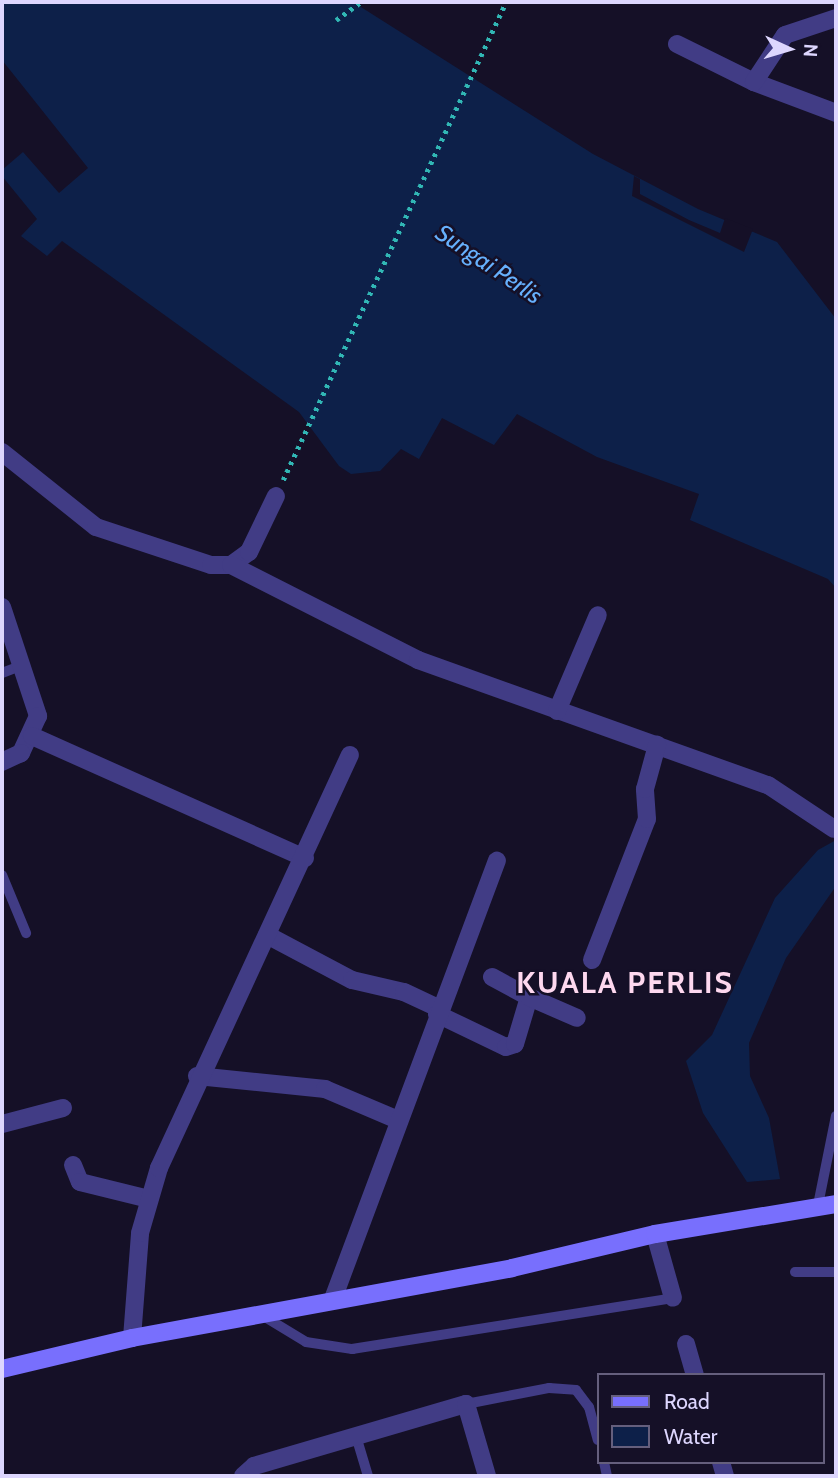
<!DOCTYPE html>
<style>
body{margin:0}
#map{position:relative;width:838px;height:1478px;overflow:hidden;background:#151027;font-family:Cabin,sans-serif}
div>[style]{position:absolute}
.water>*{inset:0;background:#0d2049}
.pier>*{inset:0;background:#151027}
.path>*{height:4.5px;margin-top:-2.25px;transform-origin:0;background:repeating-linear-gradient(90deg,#31b7b5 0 3.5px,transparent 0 8.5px)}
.lane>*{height:10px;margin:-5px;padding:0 5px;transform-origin:5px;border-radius:5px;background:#413c85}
.street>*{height:18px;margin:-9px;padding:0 9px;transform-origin:9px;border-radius:9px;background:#413c85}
.secondary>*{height:18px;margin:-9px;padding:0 9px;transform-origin:9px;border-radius:9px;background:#786ffd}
span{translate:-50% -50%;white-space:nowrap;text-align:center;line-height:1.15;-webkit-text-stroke:5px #151027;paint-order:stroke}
.water-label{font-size:24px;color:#66b0fd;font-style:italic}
.district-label{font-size:30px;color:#fed8ef;font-weight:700;letter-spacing:2px}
.frame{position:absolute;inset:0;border:4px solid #ddd6fe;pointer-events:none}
.legend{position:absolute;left:597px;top:1373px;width:228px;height:91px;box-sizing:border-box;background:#151027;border:2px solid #655f7d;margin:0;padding:9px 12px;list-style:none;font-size:21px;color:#ddd6fe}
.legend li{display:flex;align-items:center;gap:14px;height:35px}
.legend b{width:35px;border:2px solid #655f7d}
.north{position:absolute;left:754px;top:14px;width:70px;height:70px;-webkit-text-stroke:5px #151027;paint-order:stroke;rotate:94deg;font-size:19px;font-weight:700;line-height:28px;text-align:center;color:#ddd6fe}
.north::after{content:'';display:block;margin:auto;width:24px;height:32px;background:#ddd6fe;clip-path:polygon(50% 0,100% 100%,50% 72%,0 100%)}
</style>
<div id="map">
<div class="water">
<div style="clip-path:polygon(2px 2px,353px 2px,593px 154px,698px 209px,777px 242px,836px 319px,836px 588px,828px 579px,690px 520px,699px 494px,597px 457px,517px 414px,494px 445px,442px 418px,419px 459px,401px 449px,380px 471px,351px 474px,339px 466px,299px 412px,62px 241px,47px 256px,21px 236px,37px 219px,2px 176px)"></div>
<div style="clip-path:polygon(836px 840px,836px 886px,786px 958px,749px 1043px,750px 1076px,769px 1118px,780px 1179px,747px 1182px,703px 1113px,686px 1061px,712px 1035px,775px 898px,818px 850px)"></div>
</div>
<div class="pier">
<div style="clip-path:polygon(2px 60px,88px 168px,59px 193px,23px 152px,2px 170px)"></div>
<div style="clip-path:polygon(634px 176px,640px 179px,640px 194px,689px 220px,720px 233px,725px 218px,753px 229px,744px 252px,632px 196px)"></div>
</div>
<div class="path">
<div style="left:336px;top:20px;width:31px;rotate:-36deg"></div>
<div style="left:283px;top:480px;width:527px;rotate:-64.99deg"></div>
</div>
<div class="lane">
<div style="left:2px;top:673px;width:22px;rotate:-21deg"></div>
<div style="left:2px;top:875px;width:63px;rotate:67.5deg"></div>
<div style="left:818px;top:1205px;width:91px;rotate:-78.6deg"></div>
<div style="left:795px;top:1272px;width:41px"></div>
<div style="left:260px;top:1314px;width:54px;rotate:31.3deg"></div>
<div style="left:306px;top:1342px;width:47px;rotate:8.7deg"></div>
<div style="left:352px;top:1349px;width:325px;rotate:-9deg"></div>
<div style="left:466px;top:1404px;width:85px;rotate:-10.9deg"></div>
<div style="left:549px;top:1388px;width:27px;rotate:4deg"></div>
<div style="left:576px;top:1390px;width:21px;rotate:53deg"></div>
<div style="left:589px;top:1407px;width:34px;rotate:75deg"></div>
<div style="left:356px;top:1436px;width:42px;rotate:73.3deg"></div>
<div style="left:604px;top:1462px;width:14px;rotate:78deg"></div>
</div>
<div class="street">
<div style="left:677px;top:44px;width:86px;rotate:26.3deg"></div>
<div style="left:754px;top:82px;width:88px;rotate:20.7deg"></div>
<div style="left:754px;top:82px;width:56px;rotate:-56.6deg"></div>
<div style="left:785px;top:35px;width:54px;rotate:-18.4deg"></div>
<div style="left:2px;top:452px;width:120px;rotate:38.6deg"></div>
<div style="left:96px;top:527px;width:121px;rotate:18.3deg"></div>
<div style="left:211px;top:565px;width:20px"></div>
<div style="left:231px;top:565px;width:22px;rotate:-36deg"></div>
<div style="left:249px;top:552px;width:62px;rotate:-64.3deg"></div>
<div style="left:231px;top:565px;width:210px;rotate:26.9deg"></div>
<div style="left:418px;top:660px;width:372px;rotate:19.7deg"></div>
<div style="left:768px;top:785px;width:79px;rotate:33.7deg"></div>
<div style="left:2px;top:607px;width:115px;rotate:71.7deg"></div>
<div style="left:38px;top:716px;width:41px;rotate:114.7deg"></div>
<div style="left:21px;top:753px;width:21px;rotate:155deg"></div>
<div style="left:557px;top:711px;width:104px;rotate:-66.9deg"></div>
<div style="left:32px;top:736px;width:299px;rotate:24.1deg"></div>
<div style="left:267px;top:935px;width:96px;rotate:27.9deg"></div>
<div style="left:352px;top:980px;width:53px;rotate:13deg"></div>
<div style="left:404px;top:992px;width:38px;rotate:25deg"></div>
<div style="left:592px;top:960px;width:151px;rotate:-68.7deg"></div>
<div style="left:647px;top:819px;width:30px;rotate:-94deg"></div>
<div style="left:645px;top:789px;width:46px;rotate:-74.7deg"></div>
<div style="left:492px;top:977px;width:42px;rotate:28.4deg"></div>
<div style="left:437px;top:1014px;width:76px;rotate:25.6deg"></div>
<div style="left:506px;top:1047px;width:9px;rotate:-18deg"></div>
<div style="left:515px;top:1044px;width:49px;rotate:-73.4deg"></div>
<div style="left:529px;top:997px;width:52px;rotate:23.6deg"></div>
<div style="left:197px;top:1076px;width:129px;rotate:5.8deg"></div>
<div style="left:325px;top:1089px;width:79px;rotate:23deg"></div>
<div style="left:2px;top:1124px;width:63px;rotate:-14.7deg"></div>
<div style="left:73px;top:1165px;width:18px;rotate:68deg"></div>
<div style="left:80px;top:1182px;width:71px;rotate:13.8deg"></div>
<div style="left:655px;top:1234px;width:66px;rotate:74.3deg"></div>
<div style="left:333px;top:1299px;width:468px;rotate:-69.5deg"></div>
<div style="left:132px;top:1338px;width:105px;rotate:-85.6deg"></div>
<div style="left:140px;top:1233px;width:68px;rotate:-73.7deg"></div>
<div style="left:159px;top:1168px;width:455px;rotate:-65.2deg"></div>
<div style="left:686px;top:1344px;width:32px;rotate:74deg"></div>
<div style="left:721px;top:1462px;width:15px;rotate:74deg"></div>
<div style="left:243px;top:1476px;width:15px;rotate:-42deg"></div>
<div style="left:254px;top:1466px;width:221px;rotate:-16.3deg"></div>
<div style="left:466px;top:1404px;width:75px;rotate:73.7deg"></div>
</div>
<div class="secondary">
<div style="left:2px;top:1369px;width:134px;rotate:-13.4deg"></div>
<div style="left:132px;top:1338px;width:386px;rotate:-10.4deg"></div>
<div style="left:512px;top:1268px;width:147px;rotate:-13.4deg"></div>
<div style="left:655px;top:1234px;width:183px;rotate:-9.4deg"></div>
</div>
<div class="water-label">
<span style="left:489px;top:264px;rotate:34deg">Sungai Perlis</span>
</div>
<div class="district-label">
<span style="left:625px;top:983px">KUALA PERLIS</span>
</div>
<div class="frame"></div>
<ul class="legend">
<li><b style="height:9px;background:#786ffd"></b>Road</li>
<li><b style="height:19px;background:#0d2049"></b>Water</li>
</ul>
<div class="north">N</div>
</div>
